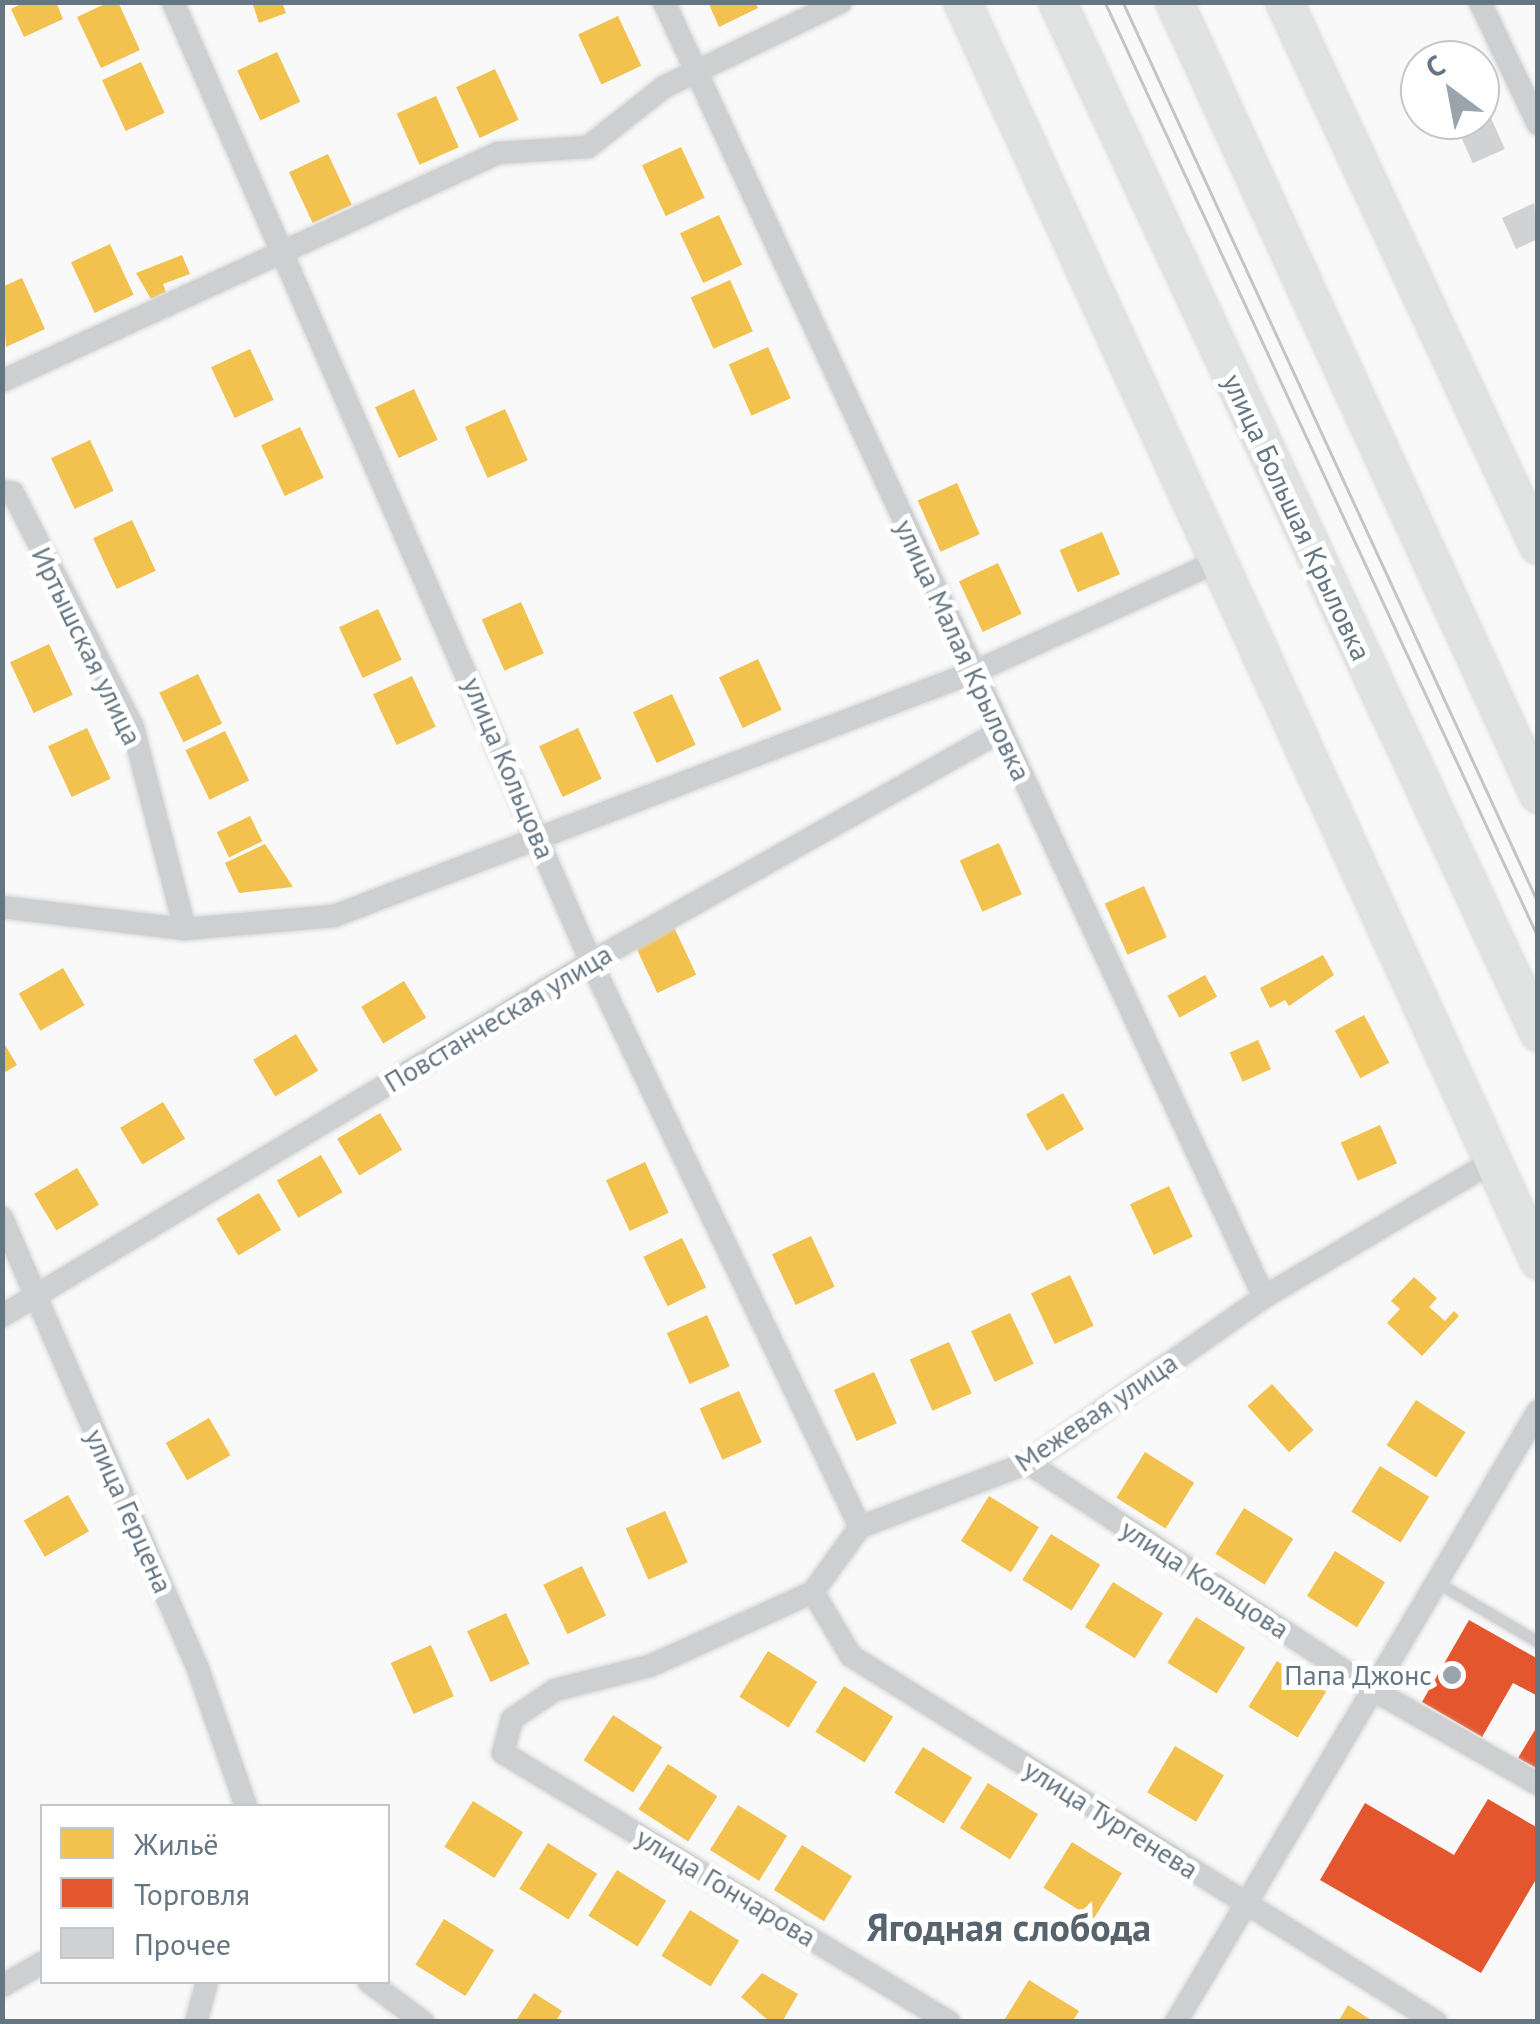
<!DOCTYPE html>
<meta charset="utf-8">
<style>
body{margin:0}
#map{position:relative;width:1540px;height:2024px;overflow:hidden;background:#f9f9f9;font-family:"PT Sans",sans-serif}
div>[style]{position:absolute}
.homes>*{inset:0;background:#f2c14e;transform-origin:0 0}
.shops>*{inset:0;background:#e4572e}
.building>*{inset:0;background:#d0d2d3;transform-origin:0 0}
.roads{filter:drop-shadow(0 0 2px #d5d6d7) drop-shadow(0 0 2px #d5d6d7)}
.lane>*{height:11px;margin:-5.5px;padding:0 5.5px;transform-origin:5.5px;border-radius:5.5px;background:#cecfd0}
.street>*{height:22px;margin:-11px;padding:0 11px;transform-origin:11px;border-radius:11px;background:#cecfd0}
.primary>*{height:35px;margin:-17.5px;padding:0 17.5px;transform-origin:17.5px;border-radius:17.5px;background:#e1e2e2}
.tram>*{height:2.5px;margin:-1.25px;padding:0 1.25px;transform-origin:1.25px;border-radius:1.25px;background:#c3c5c6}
.dots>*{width:28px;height:28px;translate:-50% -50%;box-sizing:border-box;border:5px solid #fff;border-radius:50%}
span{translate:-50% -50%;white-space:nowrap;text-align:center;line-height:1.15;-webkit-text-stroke:10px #fff;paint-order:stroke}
.street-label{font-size:28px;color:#657683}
.poi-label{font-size:28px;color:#657683}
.right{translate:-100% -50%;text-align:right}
.district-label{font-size:38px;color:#57646e;font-weight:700}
.frame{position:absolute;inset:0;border:5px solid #657683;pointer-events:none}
.legend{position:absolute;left:40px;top:1804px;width:350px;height:180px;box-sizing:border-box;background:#fff;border:2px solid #c1c8cd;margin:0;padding:12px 18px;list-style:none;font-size:30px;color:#657683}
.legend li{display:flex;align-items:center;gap:20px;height:50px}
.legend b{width:50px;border:2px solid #c1c8cd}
.north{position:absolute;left:1400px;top:40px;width:100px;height:100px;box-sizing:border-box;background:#fff;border:2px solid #c1c8cd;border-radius:50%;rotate:328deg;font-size:28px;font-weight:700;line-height:40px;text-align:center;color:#657683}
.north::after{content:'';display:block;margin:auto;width:35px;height:45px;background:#99a4ac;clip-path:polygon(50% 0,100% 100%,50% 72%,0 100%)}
</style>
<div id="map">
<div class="homes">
<div style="clip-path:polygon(25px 2px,56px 2px,63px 19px,24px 37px,11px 9px)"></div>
<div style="clip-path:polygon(109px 2px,118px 2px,140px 50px,101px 68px,77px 17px)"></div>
<div style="clip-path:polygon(252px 2px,282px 2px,286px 13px,259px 23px)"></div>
<div style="clip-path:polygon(708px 2px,755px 2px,758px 8px,719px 27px)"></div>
<div style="left:618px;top:16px;width:55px;height:44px;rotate:65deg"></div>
<div style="left:277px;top:52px;width:55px;height:44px;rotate:65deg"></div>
<div style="left:141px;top:62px;width:56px;height:43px;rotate:65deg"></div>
<div style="left:495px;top:69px;width:56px;height:43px;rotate:65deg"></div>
<div style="left:436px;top:96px;width:56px;height:43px;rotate:66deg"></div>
<div style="left:681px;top:147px;width:56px;height:43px;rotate:65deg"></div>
<div style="left:328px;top:154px;width:56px;height:43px;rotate:65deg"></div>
<div style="left:719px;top:215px;width:55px;height:43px;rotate:65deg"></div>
<div style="left:110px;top:244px;width:56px;height:43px;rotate:65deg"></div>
<div style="clip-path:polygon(182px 255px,190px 274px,163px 284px,166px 292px,151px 299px,136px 273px)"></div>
<div style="clip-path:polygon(22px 278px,45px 329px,6px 347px,2px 287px)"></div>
<div style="left:730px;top:280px;width:56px;height:43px;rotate:66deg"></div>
<div style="left:768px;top:347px;width:56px;height:43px;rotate:66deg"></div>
<div style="left:250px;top:349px;width:56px;height:43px;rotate:65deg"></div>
<div style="left:414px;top:389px;width:56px;height:43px;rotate:65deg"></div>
<div style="left:505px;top:409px;width:56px;height:44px;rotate:66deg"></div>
<div style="left:300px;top:427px;width:56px;height:43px;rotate:65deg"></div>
<div style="left:90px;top:440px;width:56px;height:43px;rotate:65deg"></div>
<div style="left:957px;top:483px;width:56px;height:43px;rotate:66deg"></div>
<div style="left:132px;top:520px;width:56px;height:43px;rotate:65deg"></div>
<div style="left:1102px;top:532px;width:46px;height:46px;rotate:67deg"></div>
<div style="left:998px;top:563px;width:56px;height:43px;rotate:65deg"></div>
<div style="left:521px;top:602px;width:56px;height:43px;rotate:66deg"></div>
<div style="left:378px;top:609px;width:56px;height:43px;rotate:65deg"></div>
<div style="left:49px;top:644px;width:56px;height:43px;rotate:65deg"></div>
<div style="left:758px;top:659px;width:56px;height:43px;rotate:65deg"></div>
<div style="left:198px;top:674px;width:55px;height:43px;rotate:64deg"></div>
<div style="left:412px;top:676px;width:56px;height:43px;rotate:65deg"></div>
<div style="left:672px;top:694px;width:56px;height:43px;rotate:65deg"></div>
<div style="left:87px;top:728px;width:56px;height:43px;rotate:65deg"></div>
<div style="left:578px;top:728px;width:56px;height:43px;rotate:65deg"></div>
<div style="left:225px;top:731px;width:55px;height:44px;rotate:64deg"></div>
<div style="left:250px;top:816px;width:28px;height:37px;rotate:64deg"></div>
<div style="left:999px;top:843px;width:56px;height:43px;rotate:66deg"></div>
<div style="clip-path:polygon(265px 844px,293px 887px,239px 893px,225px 863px)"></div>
<div style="left:1144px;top:886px;width:56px;height:43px;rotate:66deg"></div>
<div style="left:673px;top:925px;width:55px;height:43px;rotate:65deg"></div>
<div style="clip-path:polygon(1323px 955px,1334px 975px,1289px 1006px,1285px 1000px,1270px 1008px,1260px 988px)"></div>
<div style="left:63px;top:968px;width:43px;height:51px;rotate:60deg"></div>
<div style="left:1205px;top:975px;width:25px;height:43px;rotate:61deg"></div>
<div style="left:404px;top:981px;width:43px;height:50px;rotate:59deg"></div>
<div style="left:1364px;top:1015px;width:54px;height:33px;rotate:62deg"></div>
<div style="left:296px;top:1034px;width:43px;height:50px;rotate:59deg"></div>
<div style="clip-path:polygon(2px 1040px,17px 1065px,2px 1074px)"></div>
<div style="left:1258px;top:1040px;width:32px;height:31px;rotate:66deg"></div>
<div style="left:1063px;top:1093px;width:42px;height:43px;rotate:60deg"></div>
<div style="left:163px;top:1102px;width:43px;height:50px;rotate:59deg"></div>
<div style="left:380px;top:1113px;width:43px;height:50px;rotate:59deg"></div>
<div style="left:1380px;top:1125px;width:42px;height:43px;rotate:66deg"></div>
<div style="left:321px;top:1155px;width:43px;height:51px;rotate:60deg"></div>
<div style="left:645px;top:1162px;width:56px;height:43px;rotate:65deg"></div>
<div style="left:77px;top:1168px;width:43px;height:50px;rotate:59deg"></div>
<div style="left:1169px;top:1186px;width:56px;height:43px;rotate:65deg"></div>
<div style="left:259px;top:1193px;width:43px;height:50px;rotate:59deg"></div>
<div style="left:811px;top:1236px;width:56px;height:43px;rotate:65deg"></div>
<div style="left:682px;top:1238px;width:55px;height:43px;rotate:64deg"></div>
<div style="left:1070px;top:1275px;width:56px;height:43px;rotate:65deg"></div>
<div style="clip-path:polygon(1414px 1277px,1437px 1298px,1429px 1307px,1445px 1321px,1454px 1311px,1459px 1316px,1422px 1356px,1387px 1323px,1400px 1309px,1391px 1301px)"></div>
<div style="left:1010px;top:1313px;width:56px;height:43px;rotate:65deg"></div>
<div style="left:707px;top:1315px;width:56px;height:44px;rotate:66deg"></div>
<div style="left:949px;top:1342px;width:56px;height:43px;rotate:66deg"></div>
<div style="left:874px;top:1372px;width:56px;height:44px;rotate:66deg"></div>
<div style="left:1272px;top:1384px;width:62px;height:33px;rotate:48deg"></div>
<div style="left:739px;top:1391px;width:56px;height:43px;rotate:66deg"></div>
<div style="left:1416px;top:1400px;width:59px;height:54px;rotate:33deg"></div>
<div style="left:209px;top:1418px;width:43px;height:50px;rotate:60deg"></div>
<div style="left:1145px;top:1452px;width:58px;height:54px;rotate:32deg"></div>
<div style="left:1380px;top:1466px;width:58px;height:54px;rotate:32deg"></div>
<div style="left:68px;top:1495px;width:42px;height:51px;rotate:60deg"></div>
<div style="left:989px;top:1496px;width:59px;height:53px;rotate:32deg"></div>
<div style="left:1244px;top:1508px;width:58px;height:54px;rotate:32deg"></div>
<div style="left:665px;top:1511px;width:56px;height:43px;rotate:66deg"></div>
<div style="left:1051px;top:1534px;width:58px;height:54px;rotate:32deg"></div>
<div style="left:1335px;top:1551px;width:59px;height:53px;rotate:32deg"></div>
<div style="left:582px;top:1566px;width:55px;height:43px;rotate:64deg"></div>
<div style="left:1113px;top:1582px;width:59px;height:53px;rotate:32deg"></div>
<div style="left:506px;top:1613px;width:56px;height:43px;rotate:65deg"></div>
<div style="left:1196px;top:1617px;width:58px;height:54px;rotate:32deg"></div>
<div style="left:431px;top:1645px;width:56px;height:44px;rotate:66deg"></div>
<div style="left:768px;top:1651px;width:58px;height:54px;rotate:32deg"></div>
<div style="left:1277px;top:1661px;width:58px;height:54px;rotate:32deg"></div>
<div style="left:844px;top:1686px;width:58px;height:54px;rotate:32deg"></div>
<div style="left:613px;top:1715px;width:59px;height:54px;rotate:33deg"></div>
<div style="left:1175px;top:1746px;width:57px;height:54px;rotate:31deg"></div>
<div style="left:923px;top:1747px;width:58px;height:54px;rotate:32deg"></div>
<div style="left:668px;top:1764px;width:59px;height:54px;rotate:33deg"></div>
<div style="left:988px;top:1783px;width:59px;height:53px;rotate:32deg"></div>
<div style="left:473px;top:1801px;width:59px;height:54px;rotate:32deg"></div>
<div style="left:738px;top:1805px;width:58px;height:53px;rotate:32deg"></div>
<div style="left:1072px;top:1842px;width:59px;height:54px;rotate:32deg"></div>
<div style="left:548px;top:1843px;width:58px;height:54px;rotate:32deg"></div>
<div style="left:802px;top:1845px;width:59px;height:53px;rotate:32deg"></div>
<div style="left:617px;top:1870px;width:58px;height:54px;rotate:32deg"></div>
<div style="left:690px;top:1910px;width:58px;height:54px;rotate:32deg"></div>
<div style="left:444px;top:1919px;width:59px;height:54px;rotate:32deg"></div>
<div style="clip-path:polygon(762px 1973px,798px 1994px,782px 2022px,770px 2022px,741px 1997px)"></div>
<div style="clip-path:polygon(1029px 1980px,1079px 2011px,1072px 2022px,1003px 2022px)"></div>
<div style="clip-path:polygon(534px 1993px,562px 2011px,555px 2022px,515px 2022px)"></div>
<div style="clip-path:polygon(1348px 2005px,1374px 2022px,1338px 2022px)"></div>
</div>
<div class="shops">
<div style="clip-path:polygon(1469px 1620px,1538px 1659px,1538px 1696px,1513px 1683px,1482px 1737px,1422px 1702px)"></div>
<div style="clip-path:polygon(1538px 1725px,1538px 1769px,1518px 1758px)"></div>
<div style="clip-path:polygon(1488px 1799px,1538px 1828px,1538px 1876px,1481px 1973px,1320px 1880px,1365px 1803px,1454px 1855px)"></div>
</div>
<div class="building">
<div style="left:1491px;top:118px;width:34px;height:35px;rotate:66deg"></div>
<div style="clip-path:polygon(1534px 203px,1538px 239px,1516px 249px,1502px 218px)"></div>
</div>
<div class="roads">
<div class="lane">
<div style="left:1440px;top:1584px;width:114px;rotate:30.6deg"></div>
</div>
<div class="street">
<div style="left:173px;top:2px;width:1047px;rotate:66.47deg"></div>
<div style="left:591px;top:962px;width:626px;rotate:64.54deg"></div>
<div style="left:664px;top:2px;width:1427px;rotate:65.14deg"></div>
<div style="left:1480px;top:2px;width:135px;rotate:64.6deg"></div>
<div style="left:2px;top:381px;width:546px;rotate:-24.69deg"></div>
<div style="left:498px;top:153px;width:90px;rotate:-3.8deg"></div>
<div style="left:588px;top:147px;width:97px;rotate:-38.3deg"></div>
<div style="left:664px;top:87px;width:196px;rotate:-25.7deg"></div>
<div style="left:2px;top:491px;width:11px;rotate:10deg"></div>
<div style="left:13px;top:493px;width:264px;rotate:62.9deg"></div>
<div style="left:133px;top:728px;width:208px;rotate:75.5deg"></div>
<div style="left:2px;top:907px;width:184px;rotate:6.9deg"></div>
<div style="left:185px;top:929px;width:150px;rotate:-5deg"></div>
<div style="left:334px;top:916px;width:685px;rotate:-20.87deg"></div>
<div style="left:974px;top:672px;width:266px;rotate:-24.4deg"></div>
<div style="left:2px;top:1218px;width:492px;rotate:66.5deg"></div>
<div style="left:198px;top:1669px;width:145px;rotate:70.7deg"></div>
<div style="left:2px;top:1316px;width:687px;rotate:-31.01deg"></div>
<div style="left:591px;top:962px;width:469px;rotate:-29.4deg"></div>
<div style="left:1028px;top:1463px;width:415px;rotate:33.3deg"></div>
<div style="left:1375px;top:1691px;width:188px;rotate:29.7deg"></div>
<div style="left:813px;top:1592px;width:74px;rotate:59.3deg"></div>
<div style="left:851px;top:1656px;width:690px;rotate:32.03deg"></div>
<div style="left:369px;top:1982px;width:67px;rotate:36.5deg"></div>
<div style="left:2px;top:1986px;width:46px;rotate:-29.9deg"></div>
<div style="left:196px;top:2022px;width:41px;rotate:-74.6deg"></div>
<div style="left:949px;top:2022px;width:521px;rotate:-148.9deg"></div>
<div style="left:503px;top:1753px;width:35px;rotate:-75deg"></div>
<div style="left:512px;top:1719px;width:52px;rotate:-34deg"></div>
<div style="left:555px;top:1690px;width:98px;rotate:-14.2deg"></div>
<div style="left:650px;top:1666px;width:179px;rotate:-24.4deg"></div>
<div style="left:813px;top:1592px;width:80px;rotate:-54.1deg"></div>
<div style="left:860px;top:1527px;width:180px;rotate:-20.9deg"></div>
<div style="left:1028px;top:1463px;width:289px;rotate:-35.1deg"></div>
<div style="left:1264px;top:1297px;width:264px;rotate:-30.7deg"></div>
<div style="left:1176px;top:2022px;width:710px;rotate:-59.35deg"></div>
</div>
<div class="primary">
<div style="left:962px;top:2px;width:1384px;rotate:65.4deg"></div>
<div style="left:1057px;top:2px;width:1137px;rotate:64.97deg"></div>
<div style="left:1174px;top:2px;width:872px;rotate:65.32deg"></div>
<div style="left:1284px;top:2px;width:600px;rotate:64.97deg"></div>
</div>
</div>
<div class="tram">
<div style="left:1105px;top:2px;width:1030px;rotate:65.15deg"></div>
<div style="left:1123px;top:2px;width:991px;rotate:65.25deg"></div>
</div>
<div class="dots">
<div style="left:1452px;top:1675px;background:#99a4ac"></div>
</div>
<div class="street-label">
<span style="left:1297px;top:517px;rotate:65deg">улица Большая Крыловка</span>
<span style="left:87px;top:646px;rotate:64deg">Иртышская улица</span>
<span style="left:963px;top:650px;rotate:65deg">улица Малая Крыловка</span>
<span style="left:509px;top:768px;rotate:67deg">улица Кольцова</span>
<span style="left:498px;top:1018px;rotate:-31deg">Повстанческая улица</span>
<span style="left:1096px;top:1412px;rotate:-34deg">Межевая улица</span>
<span style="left:129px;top:1511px;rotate:66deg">улица Герцена</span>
<span style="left:1205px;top:1579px;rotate:33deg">улица Кольцова</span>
<span style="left:1111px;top:1819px;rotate:32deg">улица Тургенева</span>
<span style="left:726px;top:1887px;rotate:31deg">улица Гончарова</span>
</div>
<div class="poi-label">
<span class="right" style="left:1432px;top:1675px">Папа Джонс</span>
</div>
<div class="district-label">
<span style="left:1009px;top:1927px">Ягодная слобода</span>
</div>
<div class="frame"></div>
<ul class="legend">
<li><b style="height:28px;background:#f2c14e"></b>Жильё</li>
<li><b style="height:28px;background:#e4572e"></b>Торговля</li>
<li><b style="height:28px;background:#d0d2d3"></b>Прочее</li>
</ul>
<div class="north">С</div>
</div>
